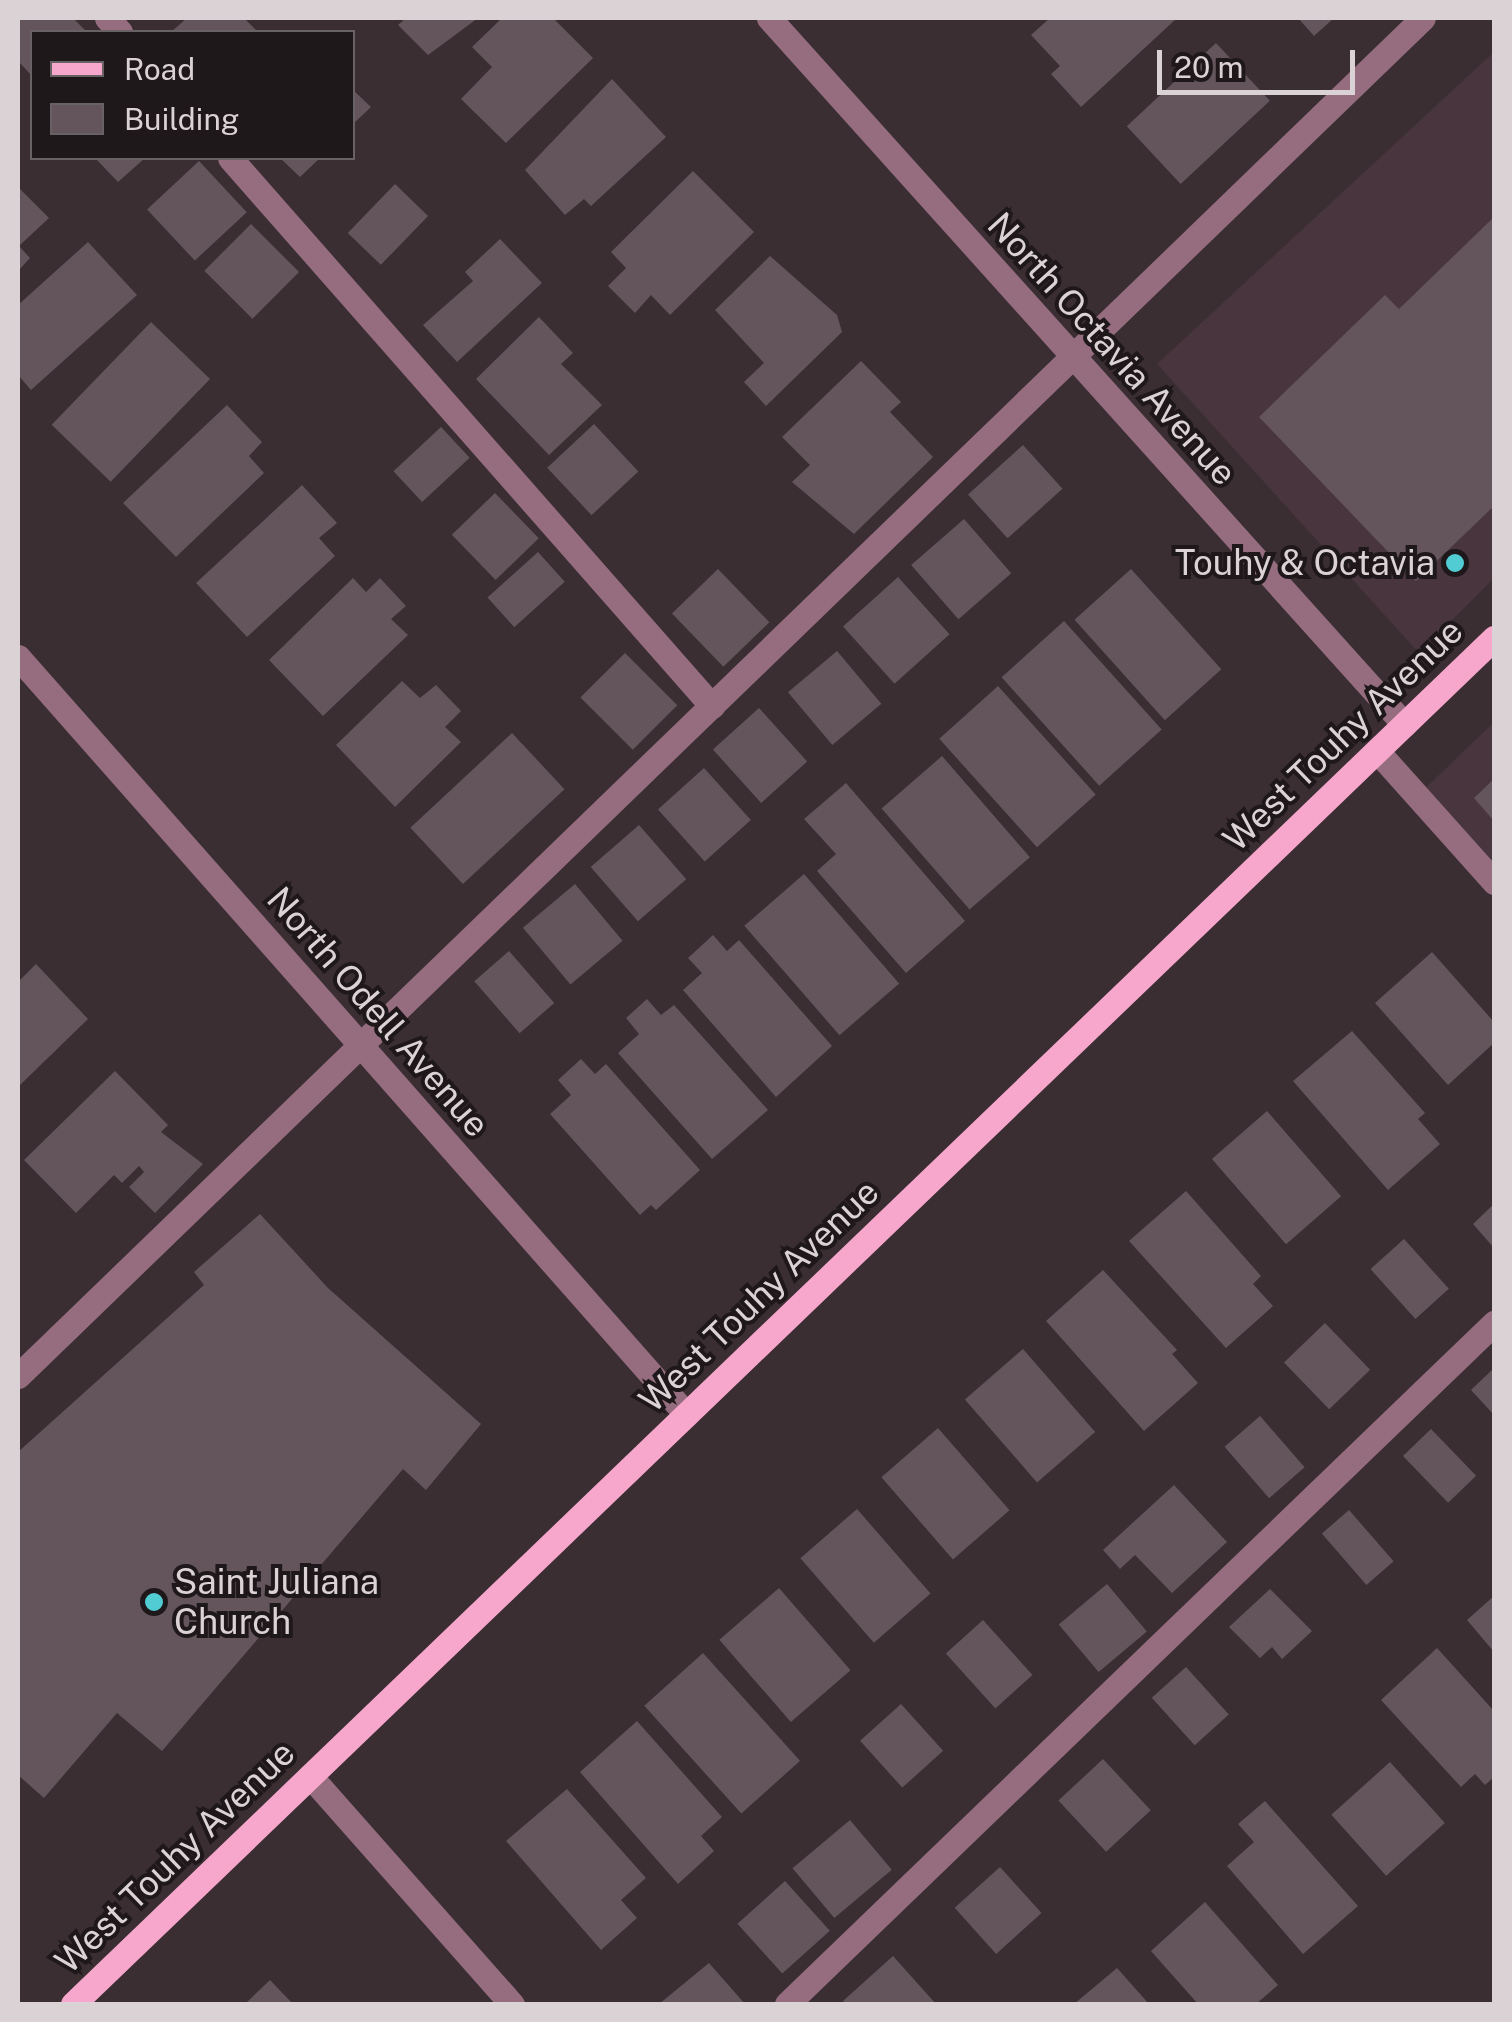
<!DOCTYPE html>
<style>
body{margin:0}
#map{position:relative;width:1512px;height:2022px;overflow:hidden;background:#3a2e33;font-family:"Public Sans",sans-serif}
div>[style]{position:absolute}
.built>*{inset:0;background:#48353e}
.building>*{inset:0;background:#63555b;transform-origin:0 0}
.minor>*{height:25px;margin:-12.5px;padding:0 12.5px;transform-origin:12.5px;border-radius:12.5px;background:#956d7f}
.major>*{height:25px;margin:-12.5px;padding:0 12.5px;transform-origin:12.5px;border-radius:12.5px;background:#f7a6cc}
.dots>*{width:28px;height:28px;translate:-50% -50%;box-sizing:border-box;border:5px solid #1e181a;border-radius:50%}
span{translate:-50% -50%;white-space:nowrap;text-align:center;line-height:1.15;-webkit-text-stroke:8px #1e181a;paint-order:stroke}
.street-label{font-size:35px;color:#dad2d5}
.poi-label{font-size:35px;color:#dad2d5}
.right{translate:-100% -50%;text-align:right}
.left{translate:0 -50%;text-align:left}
.frame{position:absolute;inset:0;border:20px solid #dad2d5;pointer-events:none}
.legend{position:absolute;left:30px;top:30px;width:325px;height:130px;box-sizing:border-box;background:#1e181a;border:2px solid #696265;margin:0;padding:12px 18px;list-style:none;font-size:30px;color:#dad2d5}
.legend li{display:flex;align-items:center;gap:20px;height:50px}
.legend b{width:50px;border:2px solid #696265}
.scale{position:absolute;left:1157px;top:50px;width:198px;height:45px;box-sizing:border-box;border:5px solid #dad2d5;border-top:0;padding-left:12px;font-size:30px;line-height:35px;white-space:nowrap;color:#dad2d5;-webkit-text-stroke:8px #1e181a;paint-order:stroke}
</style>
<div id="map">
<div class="built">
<div style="clip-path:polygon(1494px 52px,1494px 578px,1419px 653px,1157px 364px)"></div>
<div style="clip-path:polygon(1494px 722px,1494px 898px,1409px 804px)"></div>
</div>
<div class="building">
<div style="clip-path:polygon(18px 18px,73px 18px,85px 30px,32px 32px,32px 76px,18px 61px)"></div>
<div style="clip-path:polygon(187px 18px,244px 18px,258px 32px,171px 32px)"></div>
<div style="clip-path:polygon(406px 18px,478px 18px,428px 55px,398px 25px)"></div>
<div style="clip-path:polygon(502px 18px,553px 18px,593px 58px,506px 143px,461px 99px,492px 67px,472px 47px)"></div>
<div style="clip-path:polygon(1050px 18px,1177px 18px,1081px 107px,1051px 74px,1060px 66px,1031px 35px)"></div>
<div style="clip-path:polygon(1298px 18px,1334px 18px,1314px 36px)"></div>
<div style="left:1216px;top:43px;width:79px;height:122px;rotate:47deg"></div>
<div style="clip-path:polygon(612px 79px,666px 137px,591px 206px,584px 199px,565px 215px,525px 170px)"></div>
<div style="clip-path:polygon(352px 89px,371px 107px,352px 125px)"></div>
<div style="clip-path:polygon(95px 158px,145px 158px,118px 182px)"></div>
<div style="clip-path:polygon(280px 158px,320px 158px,300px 177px)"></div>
<div style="left:199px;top:161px;width:70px;height:71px;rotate:47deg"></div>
<div style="clip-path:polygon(693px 171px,754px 232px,670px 315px,651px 295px,635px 313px,608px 286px,626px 268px,611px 252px)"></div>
<div style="left:395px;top:184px;width:46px;height:68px;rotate:44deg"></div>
<div style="clip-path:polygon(18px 187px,49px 218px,19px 246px,30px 258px,18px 271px)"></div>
<div style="clip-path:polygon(1494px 217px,1494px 506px,1416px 581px,1259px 417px,1385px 295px,1399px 309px)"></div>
<div style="left:251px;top:224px;width:68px;height:66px;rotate:45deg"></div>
<div style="clip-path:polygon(500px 239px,542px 283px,457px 362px,423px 325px,473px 281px,465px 272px)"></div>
<div style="clip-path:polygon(88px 242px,137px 295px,31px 390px,18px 375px,18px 305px)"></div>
<div style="clip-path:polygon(770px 256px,837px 315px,842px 332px,766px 406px,744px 382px,764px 363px,715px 310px)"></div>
<div style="clip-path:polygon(539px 317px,573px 353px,561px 364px,602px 405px,549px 455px,476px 379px)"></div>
<div style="left:151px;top:322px;width:82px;height:143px;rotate:44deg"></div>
<div style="clip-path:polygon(861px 361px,901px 402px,890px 412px,933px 457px,854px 534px,792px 482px,810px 465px,782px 437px)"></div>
<div style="clip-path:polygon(227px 405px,262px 442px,249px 456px,264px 473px,176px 557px,123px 503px)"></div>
<div style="left:594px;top:424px;width:65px;height:64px;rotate:47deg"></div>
<div style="left:441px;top:427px;width:42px;height:65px;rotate:47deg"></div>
<div style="left:1023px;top:445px;width:59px;height:74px;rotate:48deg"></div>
<div style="clip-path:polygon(302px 485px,337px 523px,319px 538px,335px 556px,247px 637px,196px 583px)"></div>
<div style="left:495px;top:493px;width:63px;height:60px;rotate:46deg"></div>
<div style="left:964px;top:519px;width:72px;height:70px;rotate:49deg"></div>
<div style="left:538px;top:552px;width:40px;height:68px;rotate:48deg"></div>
<div style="left:718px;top:569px;width:74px;height:64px;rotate:46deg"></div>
<div style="left:1131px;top:569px;width:135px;height:76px;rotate:48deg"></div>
<div style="left:898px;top:577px;width:77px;height:74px;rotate:48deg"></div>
<div style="clip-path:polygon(353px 578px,366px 592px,380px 578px,406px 606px,391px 619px,408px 635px,323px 716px,269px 660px)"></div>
<div style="left:1064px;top:621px;width:146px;height:84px;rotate:48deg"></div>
<div style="left:837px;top:651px;width:69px;height:64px;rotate:50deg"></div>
<div style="left:625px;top:653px;width:74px;height:63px;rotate:45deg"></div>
<div style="clip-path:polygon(402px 681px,420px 698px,436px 685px,461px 711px,445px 727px,461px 742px,395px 807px,336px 745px)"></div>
<div style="left:998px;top:686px;width:146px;height:79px;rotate:48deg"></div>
<div style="left:759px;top:708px;width:72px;height:62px;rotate:48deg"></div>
<div style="left:512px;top:733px;width:77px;height:139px;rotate:47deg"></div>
<div style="left:942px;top:756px;width:134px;height:80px;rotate:49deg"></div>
<div style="left:704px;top:768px;width:70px;height:62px;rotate:48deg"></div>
<div style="clip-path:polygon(1494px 779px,1494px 821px,1474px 798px)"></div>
<div style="clip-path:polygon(846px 783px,965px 921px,906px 973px,817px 871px,836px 854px,804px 819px)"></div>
<div style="left:639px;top:825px;width:72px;height:64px;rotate:49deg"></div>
<div style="left:804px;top:874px;width:145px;height:79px;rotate:49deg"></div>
<div style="left:575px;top:884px;width:74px;height:68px;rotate:50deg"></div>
<div style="clip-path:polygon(713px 935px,727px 951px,739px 940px,832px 1046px,776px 1097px,683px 990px,702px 973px,688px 958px)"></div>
<div style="left:509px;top:951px;width:69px;height:46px;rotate:49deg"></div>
<div style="clip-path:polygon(1432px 952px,1494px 1022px,1494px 1043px,1448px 1085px,1375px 1003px)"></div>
<div style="clip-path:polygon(36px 964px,88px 1019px,18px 1087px,18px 982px)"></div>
<div style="clip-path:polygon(647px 999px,661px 1015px,674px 1005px,768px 1110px,712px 1159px,618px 1053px,639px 1034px,626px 1018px)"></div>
<div style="clip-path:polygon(1352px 1031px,1425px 1113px,1418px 1119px,1440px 1144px,1388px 1190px,1293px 1081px)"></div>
<div style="clip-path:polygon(581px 1059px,595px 1074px,606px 1064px,700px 1170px,656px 1210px,651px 1205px,640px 1215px,550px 1114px,571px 1095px,558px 1080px)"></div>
<div style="clip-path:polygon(115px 1071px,168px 1125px,161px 1132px,203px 1164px,155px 1213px,129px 1187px,144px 1172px,139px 1166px,122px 1183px,114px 1175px,76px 1213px,24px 1160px)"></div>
<div style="left:1267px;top:1111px;width:113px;height:73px;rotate:49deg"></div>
<div style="clip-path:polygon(1186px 1191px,1261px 1276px,1253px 1284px,1273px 1306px,1226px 1348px,1129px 1241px)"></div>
<div style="clip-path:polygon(1494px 1204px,1494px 1248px,1473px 1224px)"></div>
<div style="clip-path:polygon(260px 1214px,328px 1288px,481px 1424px,426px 1490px,403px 1469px,162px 1751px,117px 1713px,44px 1798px,18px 1775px,18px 1452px,204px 1285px,194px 1272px)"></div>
<div style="left:1404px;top:1239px;width:67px;height:45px;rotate:48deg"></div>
<div style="clip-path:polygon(1103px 1270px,1177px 1350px,1172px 1354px,1198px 1383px,1144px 1431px,1046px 1321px)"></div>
<div style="left:1325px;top:1323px;width:65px;height:57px;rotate:46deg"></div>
<div style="left:1023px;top:1349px;width:110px;height:77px;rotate:49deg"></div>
<div style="clip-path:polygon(1494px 1368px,1494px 1415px,1471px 1390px)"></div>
<div style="left:1260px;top:1416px;width:68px;height:47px;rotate:49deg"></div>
<div style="left:938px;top:1428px;width:109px;height:75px;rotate:49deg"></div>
<div style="left:1431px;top:1429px;width:65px;height:39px;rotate:46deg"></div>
<div style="clip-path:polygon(1174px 1485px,1227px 1542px,1172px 1593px,1135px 1555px,1120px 1569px,1103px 1550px)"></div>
<div style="left:857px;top:1509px;width:112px;height:75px;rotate:49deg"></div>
<div style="left:1349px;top:1510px;width:68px;height:36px;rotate:49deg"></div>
<div style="left:1107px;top:1584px;width:62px;height:63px;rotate:50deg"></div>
<div style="left:779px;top:1588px;width:109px;height:79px;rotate:49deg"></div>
<div style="clip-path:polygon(1270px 1589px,1312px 1631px,1282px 1659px,1272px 1647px,1260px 1658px,1229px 1627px)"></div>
<div style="clip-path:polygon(1494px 1596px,1494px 1652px,1467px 1620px)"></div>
<div style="left:983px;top:1620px;width:74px;height:50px;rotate:48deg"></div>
<div style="clip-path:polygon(1437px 1648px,1494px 1711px,1494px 1777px,1485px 1785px,1475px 1774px,1461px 1787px,1381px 1700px)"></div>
<div style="left:703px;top:1653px;width:145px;height:79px;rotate:48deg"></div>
<div style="left:1186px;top:1667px;width:64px;height:46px;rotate:48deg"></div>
<div style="left:901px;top:1704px;width:63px;height:55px;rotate:48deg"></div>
<div style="clip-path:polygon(637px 1721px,722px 1817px,701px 1836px,714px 1851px,678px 1884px,580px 1772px)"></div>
<div style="left:1103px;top:1759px;width:70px;height:61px;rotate:47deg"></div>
<div style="left:1390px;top:1762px;width:82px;height:79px;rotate:48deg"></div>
<div style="clip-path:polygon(567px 1789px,646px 1878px,621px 1900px,637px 1918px,601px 1950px,506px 1841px)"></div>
<div style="clip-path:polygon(1265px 1801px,1358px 1906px,1303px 1954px,1227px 1866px,1254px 1842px,1238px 1824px)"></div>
<div style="left:850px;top:1820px;width:65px;height:75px;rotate:50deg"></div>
<div style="left:1000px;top:1867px;width:62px;height:61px;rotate:48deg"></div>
<div style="left:785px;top:1881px;width:67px;height:64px;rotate:48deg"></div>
<div style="clip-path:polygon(1205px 1902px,1278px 1985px,1256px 2004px,1198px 2004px,1151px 1951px)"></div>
<div style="clip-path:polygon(893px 1956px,936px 2004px,847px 2004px,843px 2001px)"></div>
<div style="clip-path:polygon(709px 1963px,745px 2004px,659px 2004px)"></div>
<div style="clip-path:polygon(1117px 1968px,1149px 2004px,1074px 2004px)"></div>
<div style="clip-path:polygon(270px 1980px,293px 2004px,245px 2004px)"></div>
</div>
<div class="minor">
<div style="left:107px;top:18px;width:19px;rotate:47deg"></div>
<div style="left:769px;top:18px;width:950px;rotate:48.03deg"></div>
<div style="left:230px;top:158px;width:730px;rotate:48.67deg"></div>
<div style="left:18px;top:657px;width:1010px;rotate:48.57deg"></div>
<div style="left:1377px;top:751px;width:176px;rotate:48.2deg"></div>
<div style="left:18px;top:1376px;width:1954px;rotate:-44.03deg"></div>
<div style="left:310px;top:1776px;width:305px;rotate:48.5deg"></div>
<div style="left:787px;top:2004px;width:982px;rotate:-43.93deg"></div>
</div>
<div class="major">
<div style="left:73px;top:2004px;width:1971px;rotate:-43.87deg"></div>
</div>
<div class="dots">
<div style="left:1455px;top:563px;background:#51ccd3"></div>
<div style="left:154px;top:1602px;background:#51ccd3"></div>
</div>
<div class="street-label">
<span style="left:1112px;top:349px;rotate:48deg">North Octavia Avenue</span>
<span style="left:1343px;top:735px;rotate:-44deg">West Touhy Avenue</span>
<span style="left:378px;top:1012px;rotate:49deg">North Odell Avenue</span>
<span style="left:759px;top:1296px;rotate:-44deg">West Touhy Avenue</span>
<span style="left:175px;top:1857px;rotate:-44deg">West Touhy Avenue</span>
</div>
<div class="poi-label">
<span class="right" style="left:1435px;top:563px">Touhy &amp; Octavia</span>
<span class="left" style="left:174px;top:1602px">Saint Juliana<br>Church</span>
</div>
<div class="frame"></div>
<ul class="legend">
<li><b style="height:12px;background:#f7a6cc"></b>Road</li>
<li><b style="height:28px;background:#63555b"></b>Building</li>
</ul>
<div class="scale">20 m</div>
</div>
